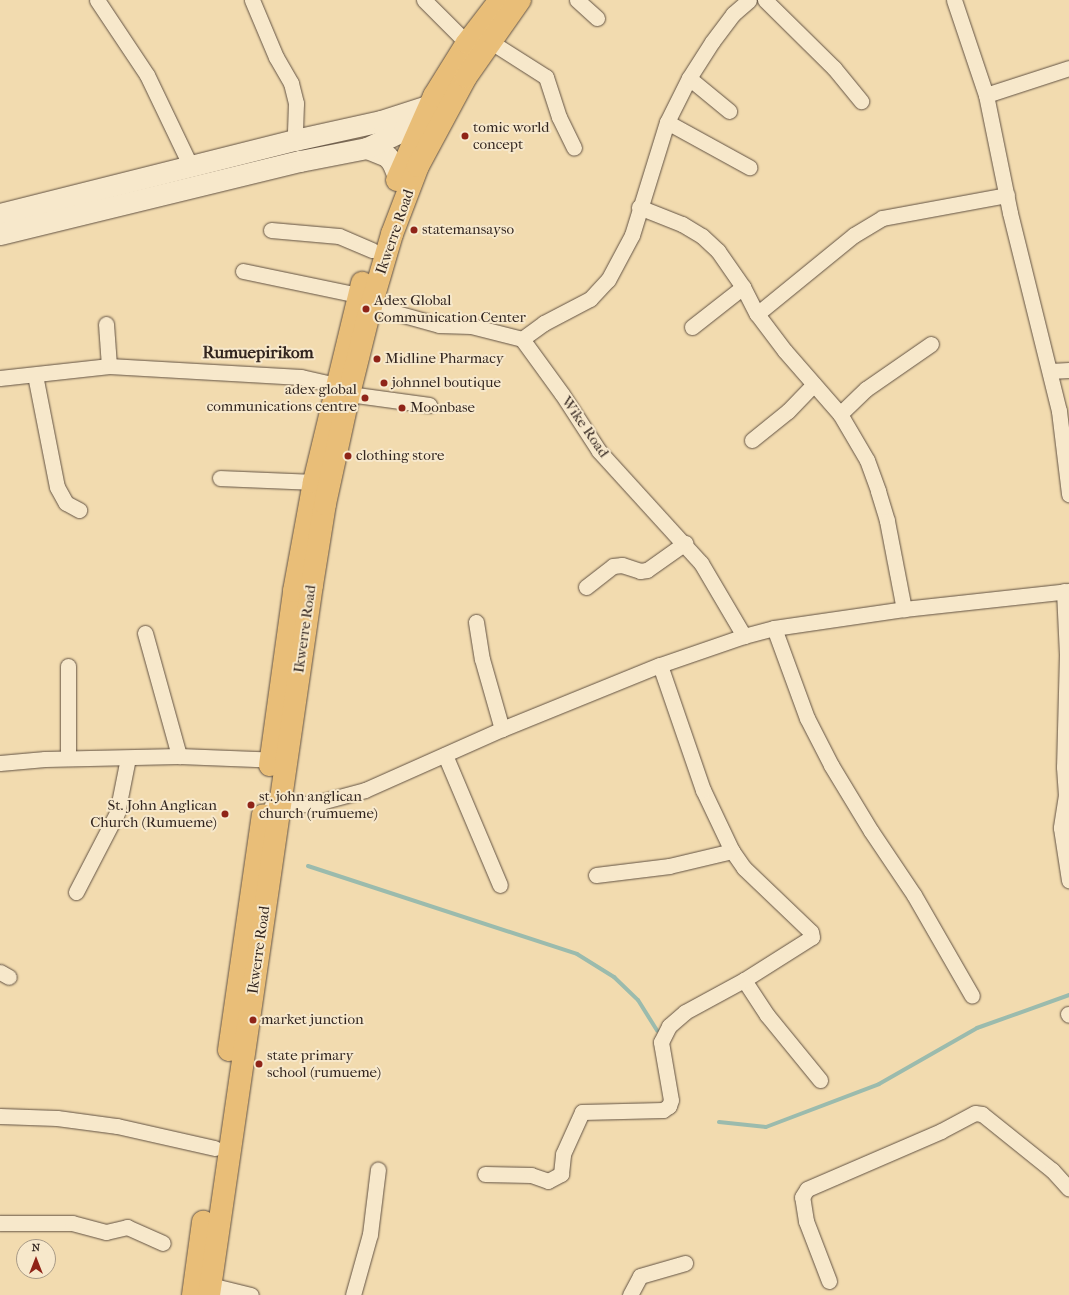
<!DOCTYPE html>
<style>
body{margin:0}
#map{position:relative;width:1069px;height:1295px;overflow:hidden;background:#f2dbaf;font-family:"IM FELL French Canon",serif}
div>[style]{position:absolute}
.stream>*{height:4px;margin:-2px;padding:0 2px;transform-origin:2px;border-radius:2px;background:#9bbbad}
.roads{filter:drop-shadow(0 0 1px #625243) drop-shadow(0 0 1px #625243)}
.street>*{height:15px;margin:-7.5px;padding:0 7.5px;transform-origin:7.5px;border-radius:7.5px;background:#f7e8cb}
.secondary>*{height:21px;margin:-10.5px;padding:0 10.5px;transform-origin:10.5px;border-radius:10.5px;background:#f7e8cb}
.primary>*{height:22px;margin:-11px;padding:0 11px;transform-origin:11px;border-radius:11px;background:#e9be78}
.dots>*{width:11px;height:11px;translate:-50% -50%;box-sizing:border-box;border:2px solid #f7e8cb;border-radius:50%}
span{translate:-50% -50%;white-space:nowrap;text-align:center;line-height:1.15;-webkit-text-stroke:4px #f7e8cb;paint-order:stroke}
.poi-label{font-size:15px;color:#32251f}
.left{translate:0 -50%;text-align:left}
.right{translate:-100% -50%;text-align:right}
.street-label{font-size:15px;color:#32251f}
.quarter-label{font-size:17px;color:#32251f;font-weight:700}
.north{position:absolute;left:16px;top:1239px;width:40px;height:40px;box-sizing:border-box;background:#f7e8cb;border:1px solid #a89a86;border-radius:50%;rotate:0deg;font-size:11px;font-weight:700;line-height:16px;text-align:center;color:#32251f}
.north::after{content:'';display:block;margin:auto;width:14px;height:18px;background:#8f2418;clip-path:polygon(50% 0,100% 100%,50% 72%,0 100%)}
</style>
<div id="map">
<div class="stream">
<div style="left:308px;top:866px;width:283px;rotate:18.1deg"></div>
<div style="left:577px;top:954px;width:44px;rotate:31.9deg"></div>
<div style="left:614px;top:977px;width:33px;rotate:44deg"></div>
<div style="left:638px;top:1000px;width:36px;rotate:58deg"></div>
<div style="left:719px;top:1122px;width:47px;rotate:6.1deg"></div>
<div style="left:766px;top:1127px;width:121px;rotate:-20.8deg"></div>
<div style="left:879px;top:1084px;width:113px;rotate:-29.7deg"></div>
<div style="left:977px;top:1028px;width:98px;rotate:-19.7deg"></div>
</div>
<div class="roads">
<div class="street">
<div style="left:97px;top:0;width:90px;rotate:56.3deg"></div>
<div style="left:147px;top:75px;width:102px;rotate:64.4deg"></div>
<div style="left:252px;top:0;width:62px;rotate:67.2deg"></div>
<div style="left:276px;top:57px;width:30px;rotate:60deg"></div>
<div style="left:291px;top:83px;width:21px;rotate:76deg"></div>
<div style="left:296px;top:103px;width:37px;rotate:92deg"></div>
<div style="left:424px;top:0;width:61px;rotate:45deg"></div>
<div style="left:577px;top:0;width:27px;rotate:42deg"></div>
<div style="left:765px;top:0;width:97px;rotate:44.6deg"></div>
<div style="left:834px;top:68px;width:43px;rotate:50.7deg"></div>
<div style="left:954px;top:0;width:100px;rotate:71.4deg"></div>
<div style="left:986px;top:95px;width:120px;rotate:78.5deg"></div>
<div style="left:1010px;top:213px;width:204px;rotate:76.1deg"></div>
<div style="left:1059px;top:411px;width:84px;rotate:83.1deg"></div>
<div style="left:491px;top:42px;width:65px;rotate:32.5deg"></div>
<div style="left:546px;top:77px;width:42px;rotate:72deg"></div>
<div style="left:559px;top:117px;width:34px;rotate:64deg"></div>
<div style="left:689px;top:78px;width:52px;rotate:39.5deg"></div>
<div style="left:986px;top:95px;width:87px;rotate:-18deg"></div>
<div style="left:667px;top:122px;width:94px;rotate:28.8deg"></div>
<div style="left:639px;top:207px;width:46px;rotate:21.6deg"></div>
<div style="left:682px;top:224px;width:23px;rotate:31deg"></div>
<div style="left:702px;top:236px;width:22px;rotate:43deg"></div>
<div style="left:718px;top:251px;width:44px;rotate:55.2deg"></div>
<div style="left:743px;top:287px;width:30px;rotate:63deg"></div>
<div style="left:757px;top:314px;width:46px;rotate:52.9deg"></div>
<div style="left:785px;top:351px;width:84px;rotate:48.9deg"></div>
<div style="left:840px;top:414px;width:53px;rotate:59.6deg"></div>
<div style="left:867px;top:460px;width:33px;rotate:70deg"></div>
<div style="left:878px;top:491px;width:31px;rotate:73deg"></div>
<div style="left:887px;top:521px;width:90px;rotate:79.1deg"></div>
<div style="left:271px;top:230px;width:68px;rotate:5deg"></div>
<div style="left:339px;top:236px;width:36px;rotate:23deg"></div>
<div style="left:243px;top:271px;width:117px;rotate:11.8deg"></div>
<div style="left:371px;top:306px;width:71px;rotate:15.6deg"></div>
<div style="left:439px;top:325px;width:32px;rotate:2deg"></div>
<div style="left:471px;top:326px;width:53px;rotate:14.3deg"></div>
<div style="left:522px;top:339px;width:68px;rotate:54deg"></div>
<div style="left:562px;top:394px;width:68px;rotate:57deg"></div>
<div style="left:599px;top:451px;width:151px;rotate:47.7deg"></div>
<div style="left:701px;top:563px;width:85px;rotate:59.5deg"></div>
<div style="left:757px;top:314px;width:125px;rotate:-39.2deg"></div>
<div style="left:854px;top:235px;width:33px;rotate:-31deg"></div>
<div style="left:882px;top:218px;width:127px;rotate:-10.4deg"></div>
<div style="left:106px;top:324px;width:42px;rotate:85.9deg"></div>
<div style="left:692px;top:327px;width:65px;rotate:-38.1deg"></div>
<div style="left:522px;top:339px;width:27px;rotate:-36deg"></div>
<div style="left:544px;top:323px;width:52px;rotate:-27.6deg"></div>
<div style="left:590px;top:299px;width:26px;rotate:-47deg"></div>
<div style="left:608px;top:280px;width:51px;rotate:-61.9deg"></div>
<div style="left:632px;top:235px;width:118px;rotate:-72.8deg"></div>
<div style="left:667px;top:122px;width:49px;rotate:-63.4deg"></div>
<div style="left:689px;top:78px;width:43px;rotate:-57.4deg"></div>
<div style="left:712px;top:42px;width:35px;rotate:-53deg"></div>
<div style="left:733px;top:14px;width:21px;rotate:-41deg"></div>
<div style="left:1050px;top:371px;width:19px;rotate:-3deg"></div>
<div style="left:35px;top:375px;width:114px;rotate:78.9deg"></div>
<div style="left:57px;top:487px;width:18px;rotate:61deg"></div>
<div style="left:66px;top:503px;width:15px;rotate:28deg"></div>
<div style="left:0;top:378px;width:110px;rotate:-6.3deg"></div>
<div style="left:109px;top:366px;width:192px;rotate:3.3deg"></div>
<div style="left:301px;top:377px;width:35px;rotate:13deg"></div>
<div style="left:349px;top:394px;width:81px;rotate:7.8deg"></div>
<div style="left:840px;top:414px;width:36px;rotate:-44deg"></div>
<div style="left:866px;top:389px;width:79px;rotate:-34.7deg"></div>
<div style="left:752px;top:440px;width:46px;rotate:-38.9deg"></div>
<div style="left:788px;top:411px;width:37px;rotate:-46deg"></div>
<div style="left:220px;top:478px;width:94px;rotate:2.4deg"></div>
<div style="left:586px;top:587px;width:34px;rotate:-38deg"></div>
<div style="left:613px;top:566px;width:9px;rotate:-6deg"></div>
<div style="left:622px;top:565px;width:19px;rotate:18deg"></div>
<div style="left:640px;top:571px;width:7px;rotate:-8deg"></div>
<div style="left:647px;top:570px;width:47px;rotate:-35.4deg"></div>
<div style="left:1064px;top:591px;width:63px;rotate:87.3deg"></div>
<div style="left:1067px;top:654px;width:113px;rotate:91.5deg"></div>
<div style="left:1064px;top:767px;width:28px;rotate:86deg"></div>
<div style="left:1066px;top:795px;width:33px;rotate:99deg"></div>
<div style="left:1061px;top:828px;width:53px;rotate:81.3deg"></div>
<div style="left:476px;top:622px;width:37px;rotate:81deg"></div>
<div style="left:482px;top:659px;width:73px;rotate:74.1deg"></div>
<div style="left:774px;top:628px;width:96px;rotate:69.9deg"></div>
<div style="left:807px;top:718px;width:53px;rotate:62.9deg"></div>
<div style="left:831px;top:765px;width:77px;rotate:58.8deg"></div>
<div style="left:871px;top:831px;width:77px;rotate:56.1deg"></div>
<div style="left:914px;top:895px;width:116px;rotate:60.1deg"></div>
<div style="left:145px;top:633px;width:128px;rotate:74.5deg"></div>
<div style="left:445px;top:755px;width:141px;rotate:67.1deg"></div>
<div style="left:68px;top:758px;width:92px;rotate:-90deg"></div>
<div style="left:0;top:763px;width:45px;rotate:-5.1deg"></div>
<div style="left:45px;top:759px;width:134px;rotate:-1.3deg"></div>
<div style="left:179px;top:756px;width:102px;rotate:2.2deg"></div>
<div style="left:271px;top:807px;width:46px;rotate:-5deg"></div>
<div style="left:317px;top:803px;width:50px;rotate:-15.2deg"></div>
<div style="left:365px;top:790px;width:150px;rotate:-24deg"></div>
<div style="left:502px;top:729px;width:170px;rotate:-22.1deg"></div>
<div style="left:660px;top:665px;width:89px;rotate:-19deg"></div>
<div style="left:744px;top:636px;width:31px;rotate:-15deg"></div>
<div style="left:774px;top:628px;width:131px;rotate:-8.3deg"></div>
<div style="left:904px;top:609px;width:166px;rotate:-6.2deg"></div>
<div style="left:596px;top:875px;width:74px;rotate:-7deg"></div>
<div style="left:669px;top:866px;width:65px;rotate:-13.4deg"></div>
<div style="left:76px;top:892px;width:89px;rotate:-62.6deg"></div>
<div style="left:117px;top:813px;width:56px;rotate:-78.7deg"></div>
<div style="left:0;top:972px;width:10px;rotate:29deg"></div>
<div style="left:744px;top:980px;width:42px;rotate:56.7deg"></div>
<div style="left:767px;top:1015px;width:84px;rotate:50.8deg"></div>
<div style="left:1068px;top:1014px;width:1px;rotate:45deg"></div>
<div style="left:0;top:1116px;width:57px;rotate:2deg"></div>
<div style="left:57px;top:1118px;width:61px;rotate:7.6deg"></div>
<div style="left:117px;top:1126px;width:100px;rotate:12.7deg"></div>
<div style="left:485px;top:1174px;width:46px;rotate:1.2deg"></div>
<div style="left:531px;top:1175px;width:18px;rotate:19deg"></div>
<div style="left:548px;top:1181px;width:15px;rotate:-28deg"></div>
<div style="left:561px;top:1174px;width:20px;rotate:-84deg"></div>
<div style="left:563px;top:1154px;width:46px;rotate:-65.7deg"></div>
<div style="left:582px;top:1112px;width:81px;rotate:-1.4deg"></div>
<div style="left:663px;top:1110px;width:7px;rotate:-34deg"></div>
<div style="left:669px;top:1106px;width:6px;rotate:-72deg"></div>
<div style="left:671px;top:1100px;width:59px;rotate:-99.8deg"></div>
<div style="left:661px;top:1042px;width:18px;rotate:-63deg"></div>
<div style="left:669px;top:1026px;width:21px;rotate:-41deg"></div>
<div style="left:685px;top:1012px;width:67px;rotate:-28.5deg"></div>
<div style="left:744px;top:980px;width:80px;rotate:-32.3deg"></div>
<div style="left:812px;top:937px;width:5px;rotate:-101deg"></div>
<div style="left:811px;top:932px;width:93px;rotate:-136.3deg"></div>
<div style="left:744px;top:868px;width:21px;rotate:-125deg"></div>
<div style="left:732px;top:851px;width:68px;rotate:-115.4deg"></div>
<div style="left:703px;top:790px;width:132px;rotate:-109deg"></div>
<div style="left:0;top:1223px;width:72px"></div>
<div style="left:72px;top:1223px;width:35px;rotate:15deg"></div>
<div style="left:106px;top:1232px;width:22px;rotate:-13deg"></div>
<div style="left:127px;top:1227px;width:39px;rotate:24deg"></div>
<div style="left:829px;top:1281px;width:64px;rotate:-111deg"></div>
<div style="left:806px;top:1221px;width:24px;rotate:-99deg"></div>
<div style="left:802px;top:1197px;width:9px;rotate:-58deg"></div>
<div style="left:807px;top:1189px;width:146px;rotate:-23.4deg"></div>
<div style="left:941px;top:1131px;width:38px;rotate:-28deg"></div>
<div style="left:975px;top:1113px;width:7px;rotate:8deg"></div>
<div style="left:982px;top:1114px;width:90px;rotate:38.7deg"></div>
<div style="left:1052px;top:1170px;width:25px;rotate:48deg"></div>
<div style="left:210px;top:1285px;width:42px;rotate:13.7deg"></div>
<div style="left:353px;top:1295px;width:63px;rotate:-74.4deg"></div>
<div style="left:370px;top:1234px;width:65px;rotate:-83deg"></div>
<div style="left:630px;top:1295px;width:21px;rotate:-62deg"></div>
<div style="left:640px;top:1276px;width:47px;rotate:-16.1deg"></div>
</div>
<div class="secondary">
<div style="left:367px;top:148px;width:22px;rotate:22deg"></div>
<div style="left:387px;top:156px;width:8px;rotate:50deg"></div>
<div style="left:392px;top:162px;width:15px;rotate:67deg"></div>
<div style="left:0;top:214px;width:304px;rotate:-14.1deg"></div>
<div style="left:295px;top:140px;width:88px;rotate:-12.5deg"></div>
<div style="left:381px;top:121px;width:65px;rotate:-17.9deg"></div>
<div style="left:0;top:234px;width:309px;rotate:-13.7deg"></div>
<div style="left:300px;top:161px;width:68px;rotate:-11deg"></div>
<div style="left:367px;top:148px;width:41px;rotate:-25.9deg"></div>
<div style="left:404px;top:130px;width:31px;rotate:-4deg"></div>
</div>
<div class="primary">
<div style="left:397px;top:180px;width:92px;rotate:-66.2deg"></div>
<div style="left:434px;top:96px;width:62px;rotate:-58.1deg"></div>
<div style="left:467px;top:43px;width:54px;rotate:-52.5deg"></div>
<div style="left:270px;top:765px;width:176px;rotate:-82.1deg"></div>
<div style="left:294px;top:591px;width:111px;rotate:-79.6deg"></div>
<div style="left:314px;top:482px;width:205px;rotate:-76.4deg"></div>
<div style="left:229px;top:1050px;width:237px;rotate:-81.8deg"></div>
<div style="left:193px;top:1295px;width:74px;rotate:-82.2deg"></div>
<div style="left:209px;top:1295px;width:717px;rotate:-81.75deg"></div>
<div style="left:312px;top:585px;width:82px;rotate:-80.9deg"></div>
<div style="left:325px;top:504px;width:113px;rotate:-77.7deg"></div>
<div style="left:349px;top:394px;width:91px;rotate:-76deg"></div>
<div style="left:371px;top:306px;width:75px;rotate:-73.7deg"></div>
<div style="left:392px;top:234px;width:73px;rotate:-69.1deg"></div>
<div style="left:418px;top:166px;width:101px;rotate:-61.7deg"></div>
<div style="left:466px;top:77px;width:94px;rotate:-55deg"></div>
</div>
</div>
<div class="dots">
<div style="left:465px;top:136px;background:#8f2418"></div>
<div style="left:414px;top:230px;background:#8f2418"></div>
<div style="left:366px;top:309px;background:#8f2418"></div>
<div style="left:377px;top:359px;background:#8f2418"></div>
<div style="left:384px;top:383px;background:#8f2418"></div>
<div style="left:365px;top:398px;background:#8f2418"></div>
<div style="left:402px;top:408px;background:#8f2418"></div>
<div style="left:348px;top:456px;background:#8f2418"></div>
<div style="left:251px;top:805px;background:#8f2418"></div>
<div style="left:225px;top:814px;background:#8f2418"></div>
<div style="left:253px;top:1020px;background:#8f2418"></div>
<div style="left:259px;top:1064px;background:#8f2418"></div>
</div>
<div class="poi-label">
<span class="left" style="left:473px;top:136px">tomic world<br>concept</span>
<span class="left" style="left:422px;top:230px">statemansayso</span>
<span class="left" style="left:374px;top:309px">Adex Global<br>Communication Center</span>
<span class="left" style="left:385px;top:359px">Midline Pharmacy</span>
<span class="left" style="left:392px;top:383px">johnnel boutique</span>
<span class="right" style="left:357px;top:398px">adex global<br>communications centre</span>
<span class="left" style="left:410px;top:408px">Moonbase</span>
<span class="left" style="left:356px;top:456px">clothing store</span>
<span class="left" style="left:259px;top:805px">st. john anglican<br>church (rumueme)</span>
<span class="right" style="left:217px;top:814px">St. John Anglican<br>Church (Rumueme)</span>
<span class="left" style="left:261px;top:1020px">market junction</span>
<span class="left" style="left:267px;top:1064px">state primary<br>school (rumueme)</span>
</div>
<div class="street-label">
<span style="left:395px;top:232px;rotate:-71deg">Ikwerre Road</span>
<span style="left:585px;top:427px;rotate:55deg">Wike Road</span>
<span style="left:305px;top:629px;rotate:-82deg">Ikwerre Road</span>
<span style="left:259px;top:950px;rotate:-82deg">Ikwerre Road</span>
</div>
<div class="quarter-label">
<span style="left:258px;top:353px">Rumuepirikom</span>
</div>
<div class="north">N</div>
</div>
